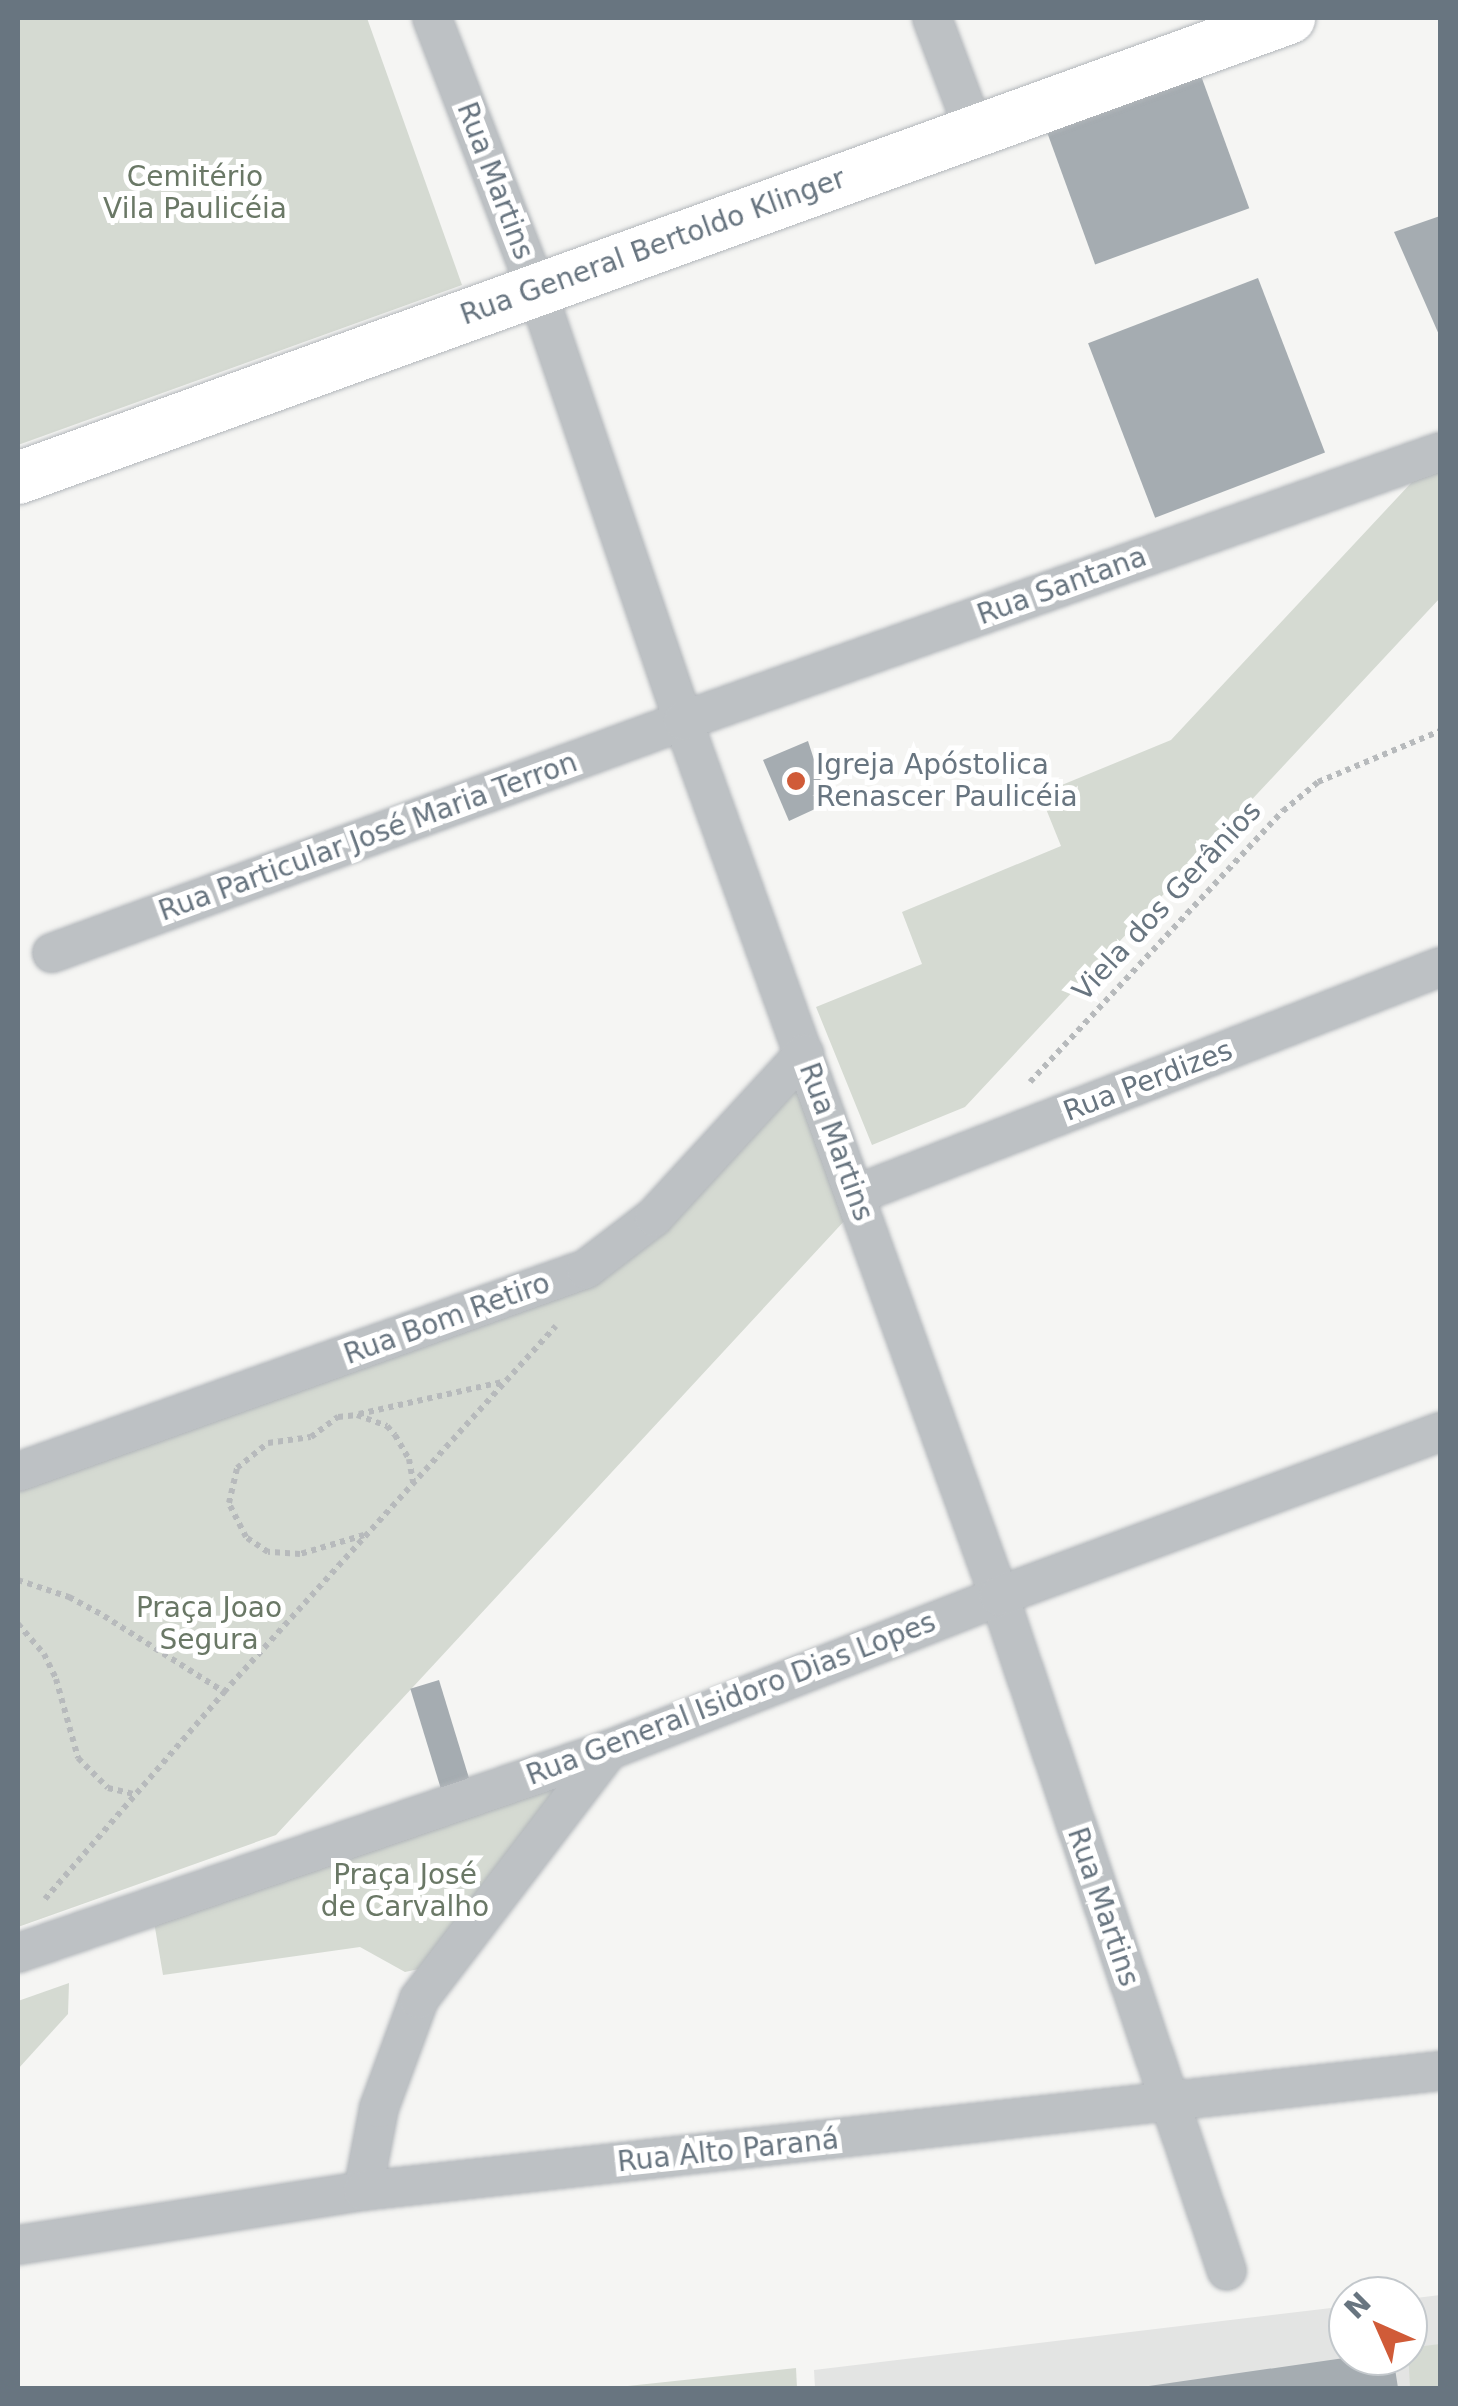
<!DOCTYPE html>
<meta charset="utf-8">
<style>
body{margin:0}
#map{position:relative;width:1458px;height:2406px;overflow:hidden;background:#f5f5f3;font-family:"DejaVu Sans",sans-serif}
div>[style]{position:absolute}
.built>*{inset:0;background:#e3e4e3}
.green>*{inset:0;background:#d5dad2}
.building>*{inset:0;background:#a5acb1;transform-origin:0 0}
.path>*{height:6px;margin-top:-3px;transform-origin:0;background:repeating-linear-gradient(90deg,#b7babc 0 5px,transparent 0 10px)}
.roads{filter:drop-shadow(0 0 2px #b2b6ba) drop-shadow(0 0 2px #b2b6ba)}
.street>*{height:38px;margin:-19px;padding:0 19px;transform-origin:19px;border-radius:19px;background:#bdc1c4}
.secondary>*{height:52px;margin:-26px;padding:0 26px;transform-origin:26px;border-radius:26px;background:#fff}
.dots>*{width:28px;height:28px;translate:-50% -50%;box-sizing:border-box;border:5px solid #fff;border-radius:50%}
span{translate:-50% -50%;white-space:nowrap;text-align:center;line-height:1.15;-webkit-text-stroke:10px #fff;paint-order:stroke}
.park-label{font-size:28px;color:#6a7866}
.street-label{font-size:28px;color:#687580}
.poi-label{font-size:28px;color:#687580}
.left{translate:0 -50%;text-align:left}
.frame{position:absolute;inset:0;border:20px solid #687580;pointer-events:none}
.north{position:absolute;left:1328px;top:2276px;width:100px;height:100px;box-sizing:border-box;background:#fff;border:2px solid #c3c8cc;border-radius:50%;rotate:315deg;font-size:28px;font-weight:700;line-height:40px;text-align:center;color:#687580}
.north::after{content:'';display:block;margin:auto;width:35px;height:45px;background:#d05b38;clip-path:polygon(50% 0,100% 100%,50% 72%,0 100%)}
</style>
<div id="map">
<div class="built">
<div style="clip-path:polygon(1440px 2295px,1440px 2388px,815px 2388px,814px 2370px,1348px 2306px,1348px 2356px,1408px 2356px,1408px 2299px)"></div>
</div>
<div class="green">
<div style="clip-path:polygon(18px 18px,367px 18px,462px 285px,18px 445px)"></div>
<div style="clip-path:polygon(1440px 452px,1440px 598px,965px 1107px,872px 1145px,816px 1007px,922px 964px,902px 912px,1061px 846px,1040px 794px,1171px 740px)"></div>
<div style="clip-path:polygon(799px 1076px,847px 1218px,276px 1835px,18px 1927px,18px 1485px,551px 1296px)"></div>
<div style="clip-path:polygon(576px 1765px,428px 1967px,405px 1972px,360px 1947px,163px 1975px,152px 1910px)"></div>
<div style="clip-path:polygon(69px 1983px,68px 2014px,18px 2069px,18px 2001px)"></div>
<div style="clip-path:polygon(1440px 2344px,1440px 2388px,1410px 2388px,1408px 2348px)"></div>
<div style="clip-path:polygon(796px 2368px,797px 2388px,609px 2388px)"></div>
</div>
<div class="building">
<div style="left:1200px;top:73px;width:144px;height:164px;rotate:70deg"></div>
<div style="clip-path:polygon(1440px 216px,1440px 337px,1394px 232px)"></div>
<div style="left:1258px;top:278px;width:187px;height:182px;rotate:69deg"></div>
<div style="clip-path:polygon(808px 741px,828px 803px,789px 821px,763px 760px)"></div>
<div style="left:439px;top:1680px;width:119px;height:30px;rotate:73deg"></div>
<div style="clip-path:polygon(1358px 2356px,1393px 2356px,1398px 2388px,1135px 2388px)"></div>
</div>
<div class="path">
<div style="left:1030px;top:1082px;width:371px;rotate:-47deg"></div>
<div style="left:1283px;top:811px;width:45px;rotate:-39.6deg"></div>
<div style="left:1318px;top:782px;width:132px;rotate:-22.7deg"></div>
<div style="left:359px;top:1414px;width:147px;rotate:-12.6deg"></div>
<div style="left:364px;top:1535px;width:67px;rotate:163.5deg"></div>
<div style="left:300px;top:1554px;width:32px;rotate:-176deg"></div>
<div style="left:268px;top:1552px;width:27px;rotate:-146deg"></div>
<div style="left:246px;top:1537px;width:38px;rotate:-117deg"></div>
<div style="left:229px;top:1503px;width:36px;rotate:-77deg"></div>
<div style="left:237px;top:1468px;width:40px;rotate:-39deg"></div>
<div style="left:268px;top:1443px;width:43px;rotate:-7.9deg"></div>
<div style="left:311px;top:1437px;width:34px;rotate:-37deg"></div>
<div style="left:338px;top:1417px;width:19px;rotate:-6deg"></div>
<div style="left:357px;top:1415px;width:32px;rotate:20deg"></div>
<div style="left:387px;top:1426px;width:12px;rotate:48deg"></div>
<div style="left:395px;top:1435px;width:28px;rotate:60deg"></div>
<div style="left:409px;top:1459px;width:23px;rotate:80deg"></div>
<div style="left:18px;top:1580px;width:54px;rotate:18.4deg"></div>
<div style="left:69px;top:1597px;width:40px;rotate:28deg"></div>
<div style="left:104px;top:1616px;width:142px;rotate:32.3deg"></div>
<div style="left:18px;top:1624px;width:40px;rotate:49deg"></div>
<div style="left:44px;top:1654px;width:28px;rotate:64deg"></div>
<div style="left:56px;top:1679px;width:82px;rotate:74.4deg"></div>
<div style="left:78px;top:1758px;width:42px;rotate:45deg"></div>
<div style="left:108px;top:1788px;width:27px;rotate:13deg"></div>
<div style="left:45px;top:1899px;width:274px;rotate:-49.1deg"></div>
<div style="left:224px;top:1692px;width:494px;rotate:-47.8deg"></div>
</div>
<div class="roads">
<div class="street">
<div style="left:432px;top:18px;width:289px;rotate:68.9deg"></div>
<div style="left:536px;top:288px;width:457px;rotate:71.2deg"></div>
<div style="left:683px;top:721px;width:930px;rotate:70.14deg"></div>
<div style="left:999px;top:1596px;width:712px;rotate:71.34deg"></div>
<div style="left:932px;top:18px;width:120px;rotate:69.4deg"></div>
<div style="left:52px;top:953px;width:672px;rotate:-20.19deg"></div>
<div style="left:683px;top:721px;width:803px;rotate:-19.56deg"></div>
<div style="left:855px;top:1195px;width:628px;rotate:-21.29deg"></div>
<div style="left:18px;top:1472px;width:603px;rotate:-19.67deg"></div>
<div style="left:586px;top:1269px;width:86px;rotate:-37.4deg"></div>
<div style="left:654px;top:1217px;width:222px;rotate:-47.4deg"></div>
<div style="left:18px;top:1953px;width:625px;rotate:-18.96deg"></div>
<div style="left:609px;top:1750px;width:419px;rotate:-21.5deg"></div>
<div style="left:999px;top:1596px;width:471px;rotate:-20.4deg"></div>
<div style="left:363px;top:2191px;width:85px;rotate:-79.1deg"></div>
<div style="left:379px;top:2108px;width:116px;rotate:-69.8deg"></div>
<div style="left:419px;top:1999px;width:313px;rotate:-52.7deg"></div>
<div style="left:18px;top:2245px;width:349px;rotate:-8.9deg"></div>
<div style="left:363px;top:2191px;width:1084px;rotate:-6.36deg"></div>
</div>
<div class="secondary">
<div style="left:18px;top:478px;width:1352px;rotate:-19.9deg"></div>
</div>
</div>
<div class="dots">
<div style="left:796px;top:781px;background:#d05b38"></div>
</div>
<div class="park-label">
<span style="left:195px;top:193px">Cemitério<br>Vila Paulicéia</span>
<span style="left:209px;top:1624px">Praça Joao<br>Segura</span>
<span style="left:405px;top:1891px">Praça José<br>de Carvalho</span>
</div>
<div class="street-label">
<span style="left:495px;top:181px;rotate:69deg">Rua Martins</span>
<span style="left:653px;top:247px;rotate:-20deg">Rua General Bertoldo Klinger</span>
<span style="left:1062px;top:586px;rotate:-20deg">Rua Santana</span>
<span style="left:368px;top:837px;rotate:-20deg">Rua Particular José Maria Terron</span>
<span style="left:1167px;top:901px;rotate:-47deg">Viela dos Gerânios</span>
<span style="left:1148px;top:1081px;rotate:-21deg">Rua Perdizes</span>
<span style="left:836px;top:1142px;rotate:70deg">Rua Martins</span>
<span style="left:447px;top:1319px;rotate:-20deg">Rua Bom Retiro</span>
<span style="left:731px;top:1699px;rotate:-21deg">Rua General Isidoro Dias Lopes</span>
<span style="left:1103px;top:1907px;rotate:71deg">Rua Martins</span>
<span style="left:728px;top:2151px;rotate:-6deg">Rua Alto Paraná</span>
</div>
<div class="poi-label">
<span class="left" style="left:816px;top:781px">Igreja Apóstolica<br>Renascer Paulicéia</span>
</div>
<div class="frame"></div>
<div class="north">N</div>
</div>
